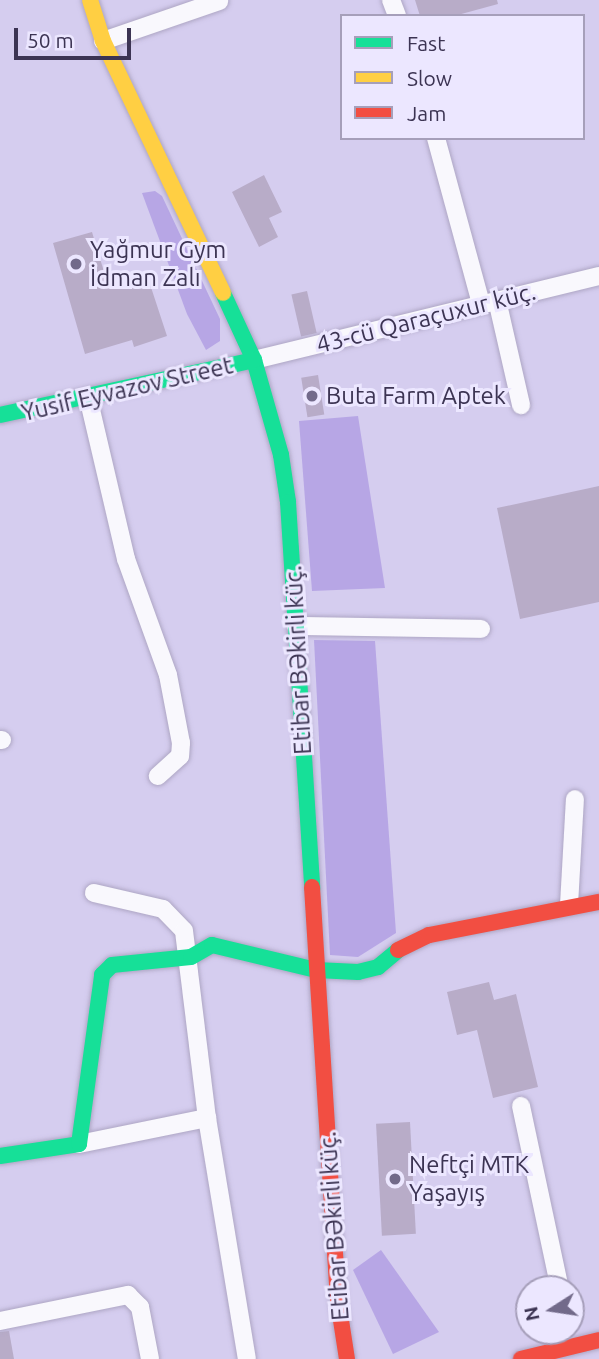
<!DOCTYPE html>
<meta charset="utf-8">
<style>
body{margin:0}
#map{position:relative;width:599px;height:1359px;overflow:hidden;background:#d5cdef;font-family:Ubuntu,sans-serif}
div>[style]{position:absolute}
.green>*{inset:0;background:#b7a6e5}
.building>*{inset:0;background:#b8acc8;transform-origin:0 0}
.roads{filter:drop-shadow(0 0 2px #aea6c4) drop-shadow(0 0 2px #aea6c4)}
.street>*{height:18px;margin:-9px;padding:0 9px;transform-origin:9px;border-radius:9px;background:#f9f8fd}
.fast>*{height:16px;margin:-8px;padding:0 8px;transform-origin:8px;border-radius:8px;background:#16e098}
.slow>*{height:16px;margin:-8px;padding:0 8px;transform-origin:8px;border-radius:8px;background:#ffcf43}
.jam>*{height:16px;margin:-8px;padding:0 8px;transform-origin:8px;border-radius:8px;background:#f24e42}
.dots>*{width:19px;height:19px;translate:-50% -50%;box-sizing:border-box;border:4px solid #ece7ff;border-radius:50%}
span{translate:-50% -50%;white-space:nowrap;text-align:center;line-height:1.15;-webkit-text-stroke:6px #ece7ff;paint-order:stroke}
.poi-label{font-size:24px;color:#3c3453}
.left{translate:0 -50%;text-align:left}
.street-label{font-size:24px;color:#3c3453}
.legend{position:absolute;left:340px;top:14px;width:245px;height:126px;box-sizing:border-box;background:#ece7ff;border:2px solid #a69fba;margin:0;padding:9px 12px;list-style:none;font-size:21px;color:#3c3453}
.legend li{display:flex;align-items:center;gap:14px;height:35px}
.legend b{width:35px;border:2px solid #a69fba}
.north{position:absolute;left:515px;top:1275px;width:70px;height:70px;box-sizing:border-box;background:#ece7ff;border:2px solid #a69fba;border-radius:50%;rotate:258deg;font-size:19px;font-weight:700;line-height:28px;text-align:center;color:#3c3453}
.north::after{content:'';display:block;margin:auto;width:24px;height:32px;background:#726a8a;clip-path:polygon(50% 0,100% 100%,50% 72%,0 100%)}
.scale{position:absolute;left:14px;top:28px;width:117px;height:32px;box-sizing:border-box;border:4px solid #3c3453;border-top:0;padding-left:9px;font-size:21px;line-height:24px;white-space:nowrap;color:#3c3453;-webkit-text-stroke:5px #ece7ff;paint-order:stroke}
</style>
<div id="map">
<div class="green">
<div style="clip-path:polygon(155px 191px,162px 196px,220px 319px,220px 341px,206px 350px,187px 314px,142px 193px)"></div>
<div style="clip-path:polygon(358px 416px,385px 588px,312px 591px,299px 421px)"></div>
<div style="clip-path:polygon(314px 640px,375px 641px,396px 933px,358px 957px,330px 955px)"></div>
<div style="clip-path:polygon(381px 1250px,439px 1332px,393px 1354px,353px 1270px)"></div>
</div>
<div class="building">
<div style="clip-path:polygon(415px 0,497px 0,498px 4px,454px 16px,420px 16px)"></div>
<div style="clip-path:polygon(264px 175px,282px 212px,269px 218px,278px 237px,259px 247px,232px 192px)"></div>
<div style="clip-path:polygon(92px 232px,108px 285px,146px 272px,167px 336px,134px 347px,132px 340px,85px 354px,53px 243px)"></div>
<div style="left:307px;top:291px;width:43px;height:16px;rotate:77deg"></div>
<div style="left:318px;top:375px;width:40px;height:17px;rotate:81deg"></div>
<div style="clip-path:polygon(599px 486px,599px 602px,520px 619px,497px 508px)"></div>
<div style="clip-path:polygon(489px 982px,494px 1000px,516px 994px,538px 1087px,493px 1098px,477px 1030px,457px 1035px,447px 992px)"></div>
<div style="left:410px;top:1122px;width:112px;height:34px;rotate:87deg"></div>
<div style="clip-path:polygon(9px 1331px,14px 1359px,0 1359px,0 1332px)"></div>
</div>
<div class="roads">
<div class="street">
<div style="left:391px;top:0;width:17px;rotate:69deg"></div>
<div style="left:103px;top:41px;width:123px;rotate:-19deg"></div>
<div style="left:436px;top:138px;width:172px;rotate:74.8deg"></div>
<div style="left:497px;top:300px;width:108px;rotate:77.1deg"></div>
<div style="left:254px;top:360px;width:355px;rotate:-13.7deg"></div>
<div style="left:88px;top:397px;width:166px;rotate:76.8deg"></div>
<div style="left:126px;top:559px;width:123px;rotate:70.1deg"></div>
<div style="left:168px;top:675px;width:69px;rotate:79.2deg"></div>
<div style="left:181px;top:743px;width:13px;rotate:94deg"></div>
<div style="left:180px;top:756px;width:30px;rotate:138deg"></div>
<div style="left:296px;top:626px;width:185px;rotate:0.9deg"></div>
<div style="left:0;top:740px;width:2px"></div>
<div style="left:94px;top:893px;width:71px;rotate:13.1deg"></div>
<div style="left:163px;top:909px;width:30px;rotate:46deg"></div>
<div style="left:184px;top:931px;width:188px;rotate:83deg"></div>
<div style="left:207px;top:1118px;width:244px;rotate:80.6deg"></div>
<div style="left:569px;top:905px;width:106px;rotate:-86.8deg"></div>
<div style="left:521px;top:1106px;width:187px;rotate:78deg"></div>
<div style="left:79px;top:1144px;width:131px;rotate:-11.5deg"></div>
<div style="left:0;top:1321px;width:131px;rotate:-11.5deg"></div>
<div style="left:128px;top:1295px;width:17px;rotate:45deg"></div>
<div style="left:140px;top:1307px;width:53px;rotate:79.1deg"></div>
</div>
<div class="fast">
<div style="left:223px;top:293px;width:74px;rotate:65.2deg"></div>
<div style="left:254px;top:360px;width:99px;rotate:74.1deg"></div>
<div style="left:281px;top:455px;width:48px;rotate:81.5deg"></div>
<div style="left:288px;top:502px;width:386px;rotate:86.4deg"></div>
<div style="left:0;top:415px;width:260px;rotate:-12.2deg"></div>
<div style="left:0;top:1156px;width:80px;rotate:-8.6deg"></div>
<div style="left:79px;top:1144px;width:171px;rotate:-82.2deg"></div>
<div style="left:102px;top:975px;width:14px;rotate:-45deg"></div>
<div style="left:112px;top:965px;width:79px;rotate:-5.8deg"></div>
<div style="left:191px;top:957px;width:24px;rotate:-30deg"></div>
<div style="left:212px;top:945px;width:107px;rotate:13.5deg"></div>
<div style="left:316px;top:970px;width:42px;rotate:2.7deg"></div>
<div style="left:358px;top:972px;width:21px;rotate:-14deg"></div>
<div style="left:378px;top:967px;width:26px;rotate:-40deg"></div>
</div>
<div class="slow">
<div style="left:90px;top:0;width:43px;rotate:72.4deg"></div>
<div style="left:103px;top:41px;width:279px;rotate:64.5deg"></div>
</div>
<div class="jam">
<div style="left:312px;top:887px;width:415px;rotate:86.4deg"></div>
<div style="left:338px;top:1301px;width:59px;rotate:81.2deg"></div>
<div style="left:398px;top:950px;width:34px;rotate:-26deg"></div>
<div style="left:429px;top:935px;width:173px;rotate:-11deg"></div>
<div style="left:521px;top:1359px;width:80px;rotate:-13.7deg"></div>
</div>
</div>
<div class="dots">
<div style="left:76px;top:264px;background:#726a8a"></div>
<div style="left:312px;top:396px;background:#726a8a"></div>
<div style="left:395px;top:1179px;background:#726a8a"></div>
</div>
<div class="poi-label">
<span class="left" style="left:90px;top:264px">Yağmur Gym<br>İdman Zalı</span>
<span class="left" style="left:326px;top:396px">Buta Farm Aptek</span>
<span class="left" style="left:409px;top:1179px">Neftçi MTK<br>Yaşayış</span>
</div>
<div class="street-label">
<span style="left:426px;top:318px;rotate:-14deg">43-cü Qaraçuxur küç.</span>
<span style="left:127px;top:389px;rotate:-13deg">Yusif Eyvazov Street</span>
<span style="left:298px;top:660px;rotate:-93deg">Etibar Bəkirli küç.</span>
<span style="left:334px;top:1226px;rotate:-94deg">Etibar Bəkirli küç.</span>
</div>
<ul class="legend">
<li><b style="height:9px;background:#16e098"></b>Fast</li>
<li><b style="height:9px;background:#ffcf43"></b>Slow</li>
<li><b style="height:9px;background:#f24e42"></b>Jam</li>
</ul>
<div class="north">N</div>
<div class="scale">50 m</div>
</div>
